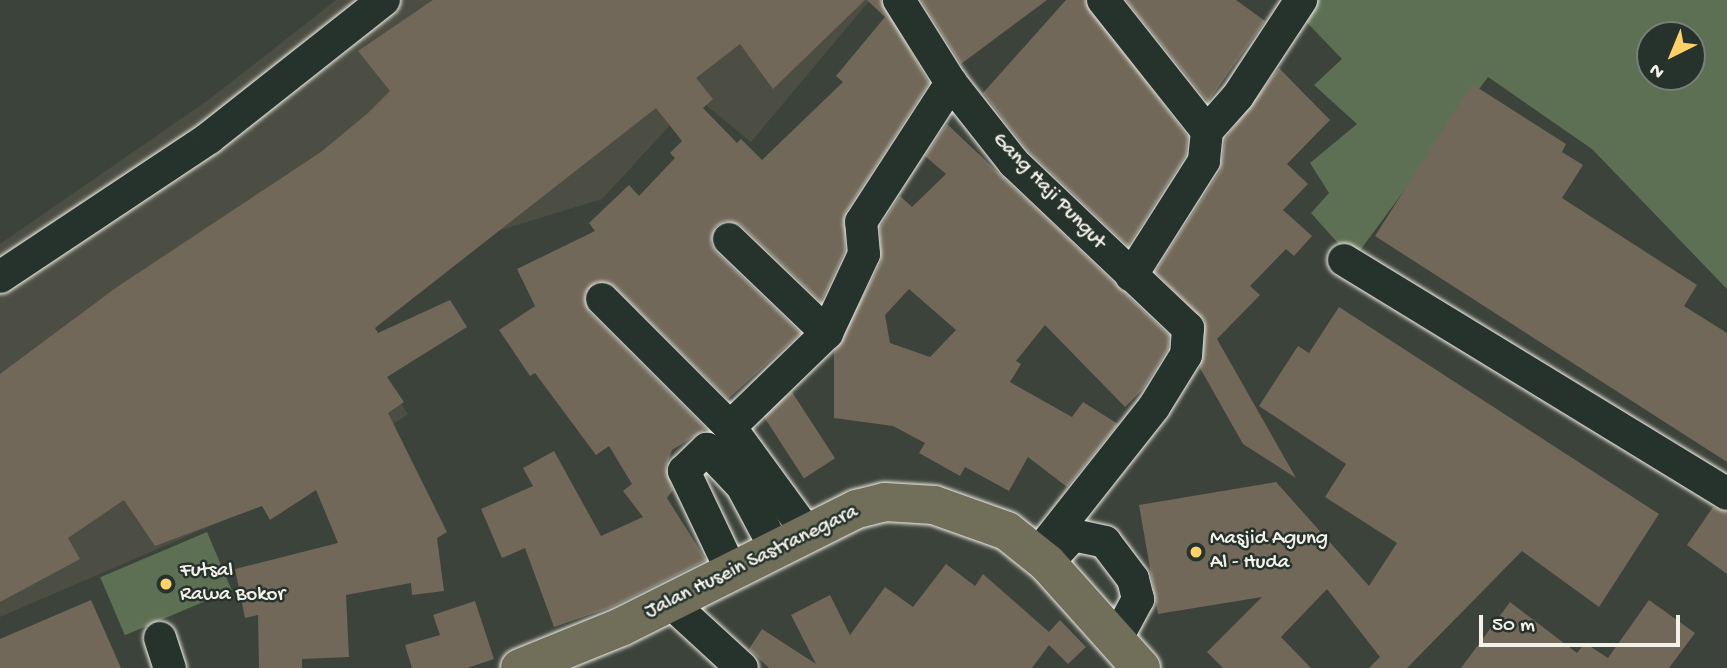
<!DOCTYPE html>
<style>
body{margin:0}
#map{position:relative;width:1727px;height:668px;overflow:hidden;background:#3c433a;font-family:"Gochi Hand",sans-serif}
div>[style]{position:absolute}
.built>*{inset:0;background:#4c4e43}
.green>*{inset:0;background:#5d7053;transform-origin:0 0}
.building>*{inset:0;background:#716859;transform-origin:0 0}
.roads{filter:drop-shadow(0 0 2px #f4f1e8) drop-shadow(0 0 2px #f4f1e8)}
.minor>*{height:32px;margin:-16px;padding:0 16px;transform-origin:16px;border-radius:16px;background:#26332d}
.major>*{height:38px;margin:-19px;padding:0 19px;transform-origin:19px;border-radius:19px;background:#716e59}
.dots>*{width:19px;height:19px;translate:-50% -50%;box-sizing:border-box;border:4px solid #26332d;border-radius:50%}
span{translate:-50% -50%;white-space:nowrap;text-align:center;line-height:1.15;-webkit-text-stroke:5px #26332d;paint-order:stroke}
.street-label{font-size:21px;color:#f4f1e8}
.poi-label{font-size:21px;color:#f4f1e8}
.left{translate:0 -50%;text-align:left}
.north{position:absolute;left:1636px;top:21px;width:70px;height:70px;box-sizing:border-box;background:#26332d;border:2px solid #787f78;border-radius:50%;rotate:223deg;font-size:19px;font-weight:700;line-height:28px;text-align:center;color:#f4f1e8}
.north::after{content:'';display:block;margin:auto;width:24px;height:32px;background:#ffd166;clip-path:polygon(50% 0,100% 100%,50% 72%,0 100%)}
.scale{position:absolute;left:1479px;top:615px;width:201px;height:32px;box-sizing:border-box;border:4px solid #f4f1e8;border-top:0;padding-left:9px;font-size:21px;line-height:24px;white-space:nowrap;color:#f4f1e8;-webkit-text-stroke:5px #26332d;paint-order:stroke}
</style>
<div id="map">
<div class="built">
<div style="clip-path:polygon(336px 0,870px 0,751px 142px,696px 97px,602px 199px,445px 247px,341px 313px,408px 414px,301px 487px,0 617px,0 244px,207px 101px)"></div>
</div>
<div class="green">
<div style="clip-path:polygon(evenodd,1302px 0,1727px 0,1727px 289px,1592px 149px,1488px 77px,1353px 260px,1311px 213px,1329px 193px,1310px 163px,1357px 124px,1314px 85px,1342px 59px,1293px 8px,1302px 0,1650px 35px,1692px 35px,1692px 77px,1650px 77px,1650px 35px)"></div>
<div style="left:207px;top:532px;width:63px;height:116px;rotate:67deg"></div>
</div>
<div class="building">
<div style="clip-path:polygon(433px 0,865px 0,773px 89px,740px 44px,696px 78px,713px 99px,703px 108px,737px 143px,741px 139px,762px 160px,843px 82px,836px 76px,885px 17px,867px 0,881px 0,929px 83px,846px 212px,845px 251px,821px 302px,741px 225px,725px 221px,715px 227px,711px 243px,716px 252px,801px 333px,728px 399px,614px 286px,597px 282px,585px 294px,589px 312px,706px 429px,672px 450px,666px 468px,673px 490px,667px 498px,706px 560px,612px 607px,554px 627px,525px 548px,502px 558px,481px 509px,533px 486px,523px 468px,554px 451px,601px 536px,643px 517px,623px 491px,632px 484px,609px 446px,596px 455px,535px 373px,530px 376px,499px 330px,535px 306px,517px 269px,595px 231px,589px 223px,629px 185px,639px 196px,675px 158px,670px 153px,682px 141px,656px 108px,375px 328px,378px 333px,450px 300px,467px 327px,387px 377px,404px 402px,388px 413px,447px 532px,437px 538px,444px 591px,412px 595px,411px 583px,346px 595px,349px 657px,302px 659px,302px 668px,259px 668px,258px 615px,245px 618px,235px 569px,338px 543px,316px 490px,270px 520px,262px 506px,155px 546px,124px 500px,68px 538px,80px 559px,0 602px,0 374px,117px 287px,321px 152px,368px 113px,390px 91px,358px 51px)"></div>
<div style="clip-path:polygon(921px 0,1047px 0,961px 64px)"></div>
<div style="clip-path:polygon(1066px 0,1085px 0,1188px 137px,1186px 155px,1128px 246px,1028px 151px,983px 93px)"></div>
<div style="clip-path:polygon(1126px 0,1236px 0,1265px 21px,1208px 102px)"></div>
<div style="clip-path:polygon(1279px 68px,1330px 120px,1287px 164px,1308px 184px,1283px 210px,1312px 236px,1294px 256px,1286px 249px,1250px 286px,1260px 295px,1217px 339px,1296px 478px,1243px 444px,1200px 368px,1205px 321px,1155px 272px,1220px 171px,1225px 139px)"></div>
<div style="clip-path:polygon(1472px 84px,1566px 144px,1562px 152px,1583px 165px,1562px 198px,1697px 285px,1684px 306px,1727px 333px,1727px 462px,1375px 236px)"></div>
<div style="clip-path:polygon(evenodd,947px 124px,1169px 335px,1168px 349px,1143px 389px,1125px 407px,1045px 325px,1016px 361px,1021px 364px,1010px 382px,1072px 417px,1083px 402px,1118px 424px,1067px 487px,1028px 457px,1009px 491px,965px 467px,960px 476px,919px 453px,925px 443px,893px 426px,834px 418px,834px 352px,881px 262px,880px 227px,900px 196px,912px 207px,946px 174px,925px 156px,947px 124px,909px 289px,956px 330px,930px 357px,890px 343px,885px 315px,909px 289px)"></div>
<div style="clip-path:polygon(1339px 307px,1659px 514px,1599px 607px,1522px 551px,1407px 668px,1369px 668px,1380px 657px,1327px 589px,1281px 637px,1311px 668px,1223px 668px,1207px 652px,1262px 597px,1158px 614px,1139px 505px,1276px 482px,1369px 586px,1397px 543px,1325px 497px,1346px 464px,1259px 406px,1298px 346px,1309px 353px)"></div>
<div style="left:792px;top:392px;width:79px;height:37px;rotate:57deg"></div>
<div style="clip-path:polygon(1713px 507px,1727px 512px,1727px 574px,1687px 545px)"></div>
<div style="clip-path:polygon(946px 564px,975px 586px,983px 574px,1049px 632px,1060px 620px,1086px 647px,1068px 664px,1049px 645px,1032px 668px,769px 668px,749px 649px,762px 629px,816px 664px,791px 615px,830px 595px,850px 635px,885px 587px,913px 607px)"></div>
<div style="clip-path:polygon(91px 600px,121px 668px,0 668px,0 639px)"></div>
<div style="clip-path:polygon(1649px 600px,1695px 633px,1669px 668px,1461px 668px,1510px 602px,1577px 653px,1585px 643px,1608px 658px)"></div>
<div style="clip-path:polygon(475px 601px,494px 659px,467px 668px,412px 668px,405px 645px,440px 635px,433px 615px)"></div>
</div>
<div class="roads">
<div class="minor">
<div style="left:899px;top:0;width:98px;rotate:57.9deg"></div>
<div style="left:951px;top:83px;width:102px;rotate:51.8deg"></div>
<div style="left:1014px;top:163px;width:240px;rotate:43.5deg"></div>
<div style="left:1188px;top:328px;width:27px;rotate:94deg"></div>
<div style="left:1186px;top:355px;width:61px;rotate:121.6deg"></div>
<div style="left:1154px;top:407px;width:187px;rotate:128.3deg"></div>
<div style="left:1103px;top:0;width:167px;rotate:51.6deg"></div>
<div style="left:1207px;top:131px;width:30px;rotate:96deg"></div>
<div style="left:1204px;top:161px;width:136px;rotate:122.4deg"></div>
<div style="left:1207px;top:131px;width:47px;rotate:-48.5deg"></div>
<div style="left:1238px;top:96px;width:115px;rotate:-56.7deg"></div>
<div style="left:729px;top:239px;width:136px;rotate:43.8deg"></div>
<div style="left:1344px;top:260px;width:449px;rotate:31.4deg"></div>
<div style="left:0;top:277px;width:251px;rotate:-33.6deg"></div>
<div style="left:209px;top:138px;width:223px;rotate:-38.3deg"></div>
<div style="left:602px;top:299px;width:181px;rotate:45deg"></div>
<div style="left:730px;top:427px;width:132px;rotate:53.9deg"></div>
<div style="left:730px;top:427px;width:135px;rotate:-44.1deg"></div>
<div style="left:827px;top:333px;width:87px;rotate:-64.9deg"></div>
<div style="left:864px;top:254px;width:32px;rotate:-95deg"></div>
<div style="left:861px;top:222px;width:166px;rotate:-57.1deg"></div>
<div style="left:1050px;top:560px;width:34px;rotate:-47deg"></div>
<div style="left:1073px;top:535px;width:33px;rotate:12deg"></div>
<div style="left:1105px;top:542px;width:46px;rotate:52.9deg"></div>
<div style="left:1133px;top:579px;width:21px;rotate:76deg"></div>
<div style="left:1138px;top:599px;width:47px;rotate:118.2deg"></div>
<div style="left:732px;top:572px;width:112px;rotate:-115.4deg"></div>
<div style="left:684px;top:471px;width:32px;rotate:-44deg"></div>
<div style="left:707px;top:449px;width:51px;rotate:46.6deg"></div>
<div style="left:742px;top:486px;width:72px;rotate:62deg"></div>
<div style="left:671px;top:603px;width:96px;rotate:42.5deg"></div>
<div style="left:160px;top:638px;width:32px;rotate:72deg"></div>
</div>
<div class="major">
<div style="left:520px;top:668px;width:109px;rotate:-22.1deg"></div>
<div style="left:621px;top:627px;width:264px;rotate:-26.6deg"></div>
<div style="left:857px;top:509px;width:29px;rotate:-14deg"></div>
<div style="left:885px;top:502px;width:49px;rotate:3.5deg"></div>
<div style="left:934px;top:505px;width:77px;rotate:19.6deg"></div>
<div style="left:1007px;top:531px;width:51px;rotate:38.7deg"></div>
<div style="left:1047px;top:563px;width:141px;rotate:48.2deg"></div>
</div>
</div>
<div class="dots">
<div style="left:1196px;top:552px;background:#ffd166"></div>
<div style="left:166px;top:584px;background:#ffd166"></div>
</div>
<div class="street-label">
<span style="left:1048px;top:192px;rotate:46deg">Gang Haji Pungut</span>
<span style="left:752px;top:563px;rotate:-26deg">Jalan Husein Sastranegara</span>
</div>
<div class="poi-label">
<span class="left" style="left:1210px;top:552px">Masjid Agung<br>Al - Huda</span>
<span class="left" style="left:180px;top:584px">Futsal<br>Rawa Bokor</span>
</div>
<div class="north">N</div>
<div class="scale">50 m</div>
</div>
